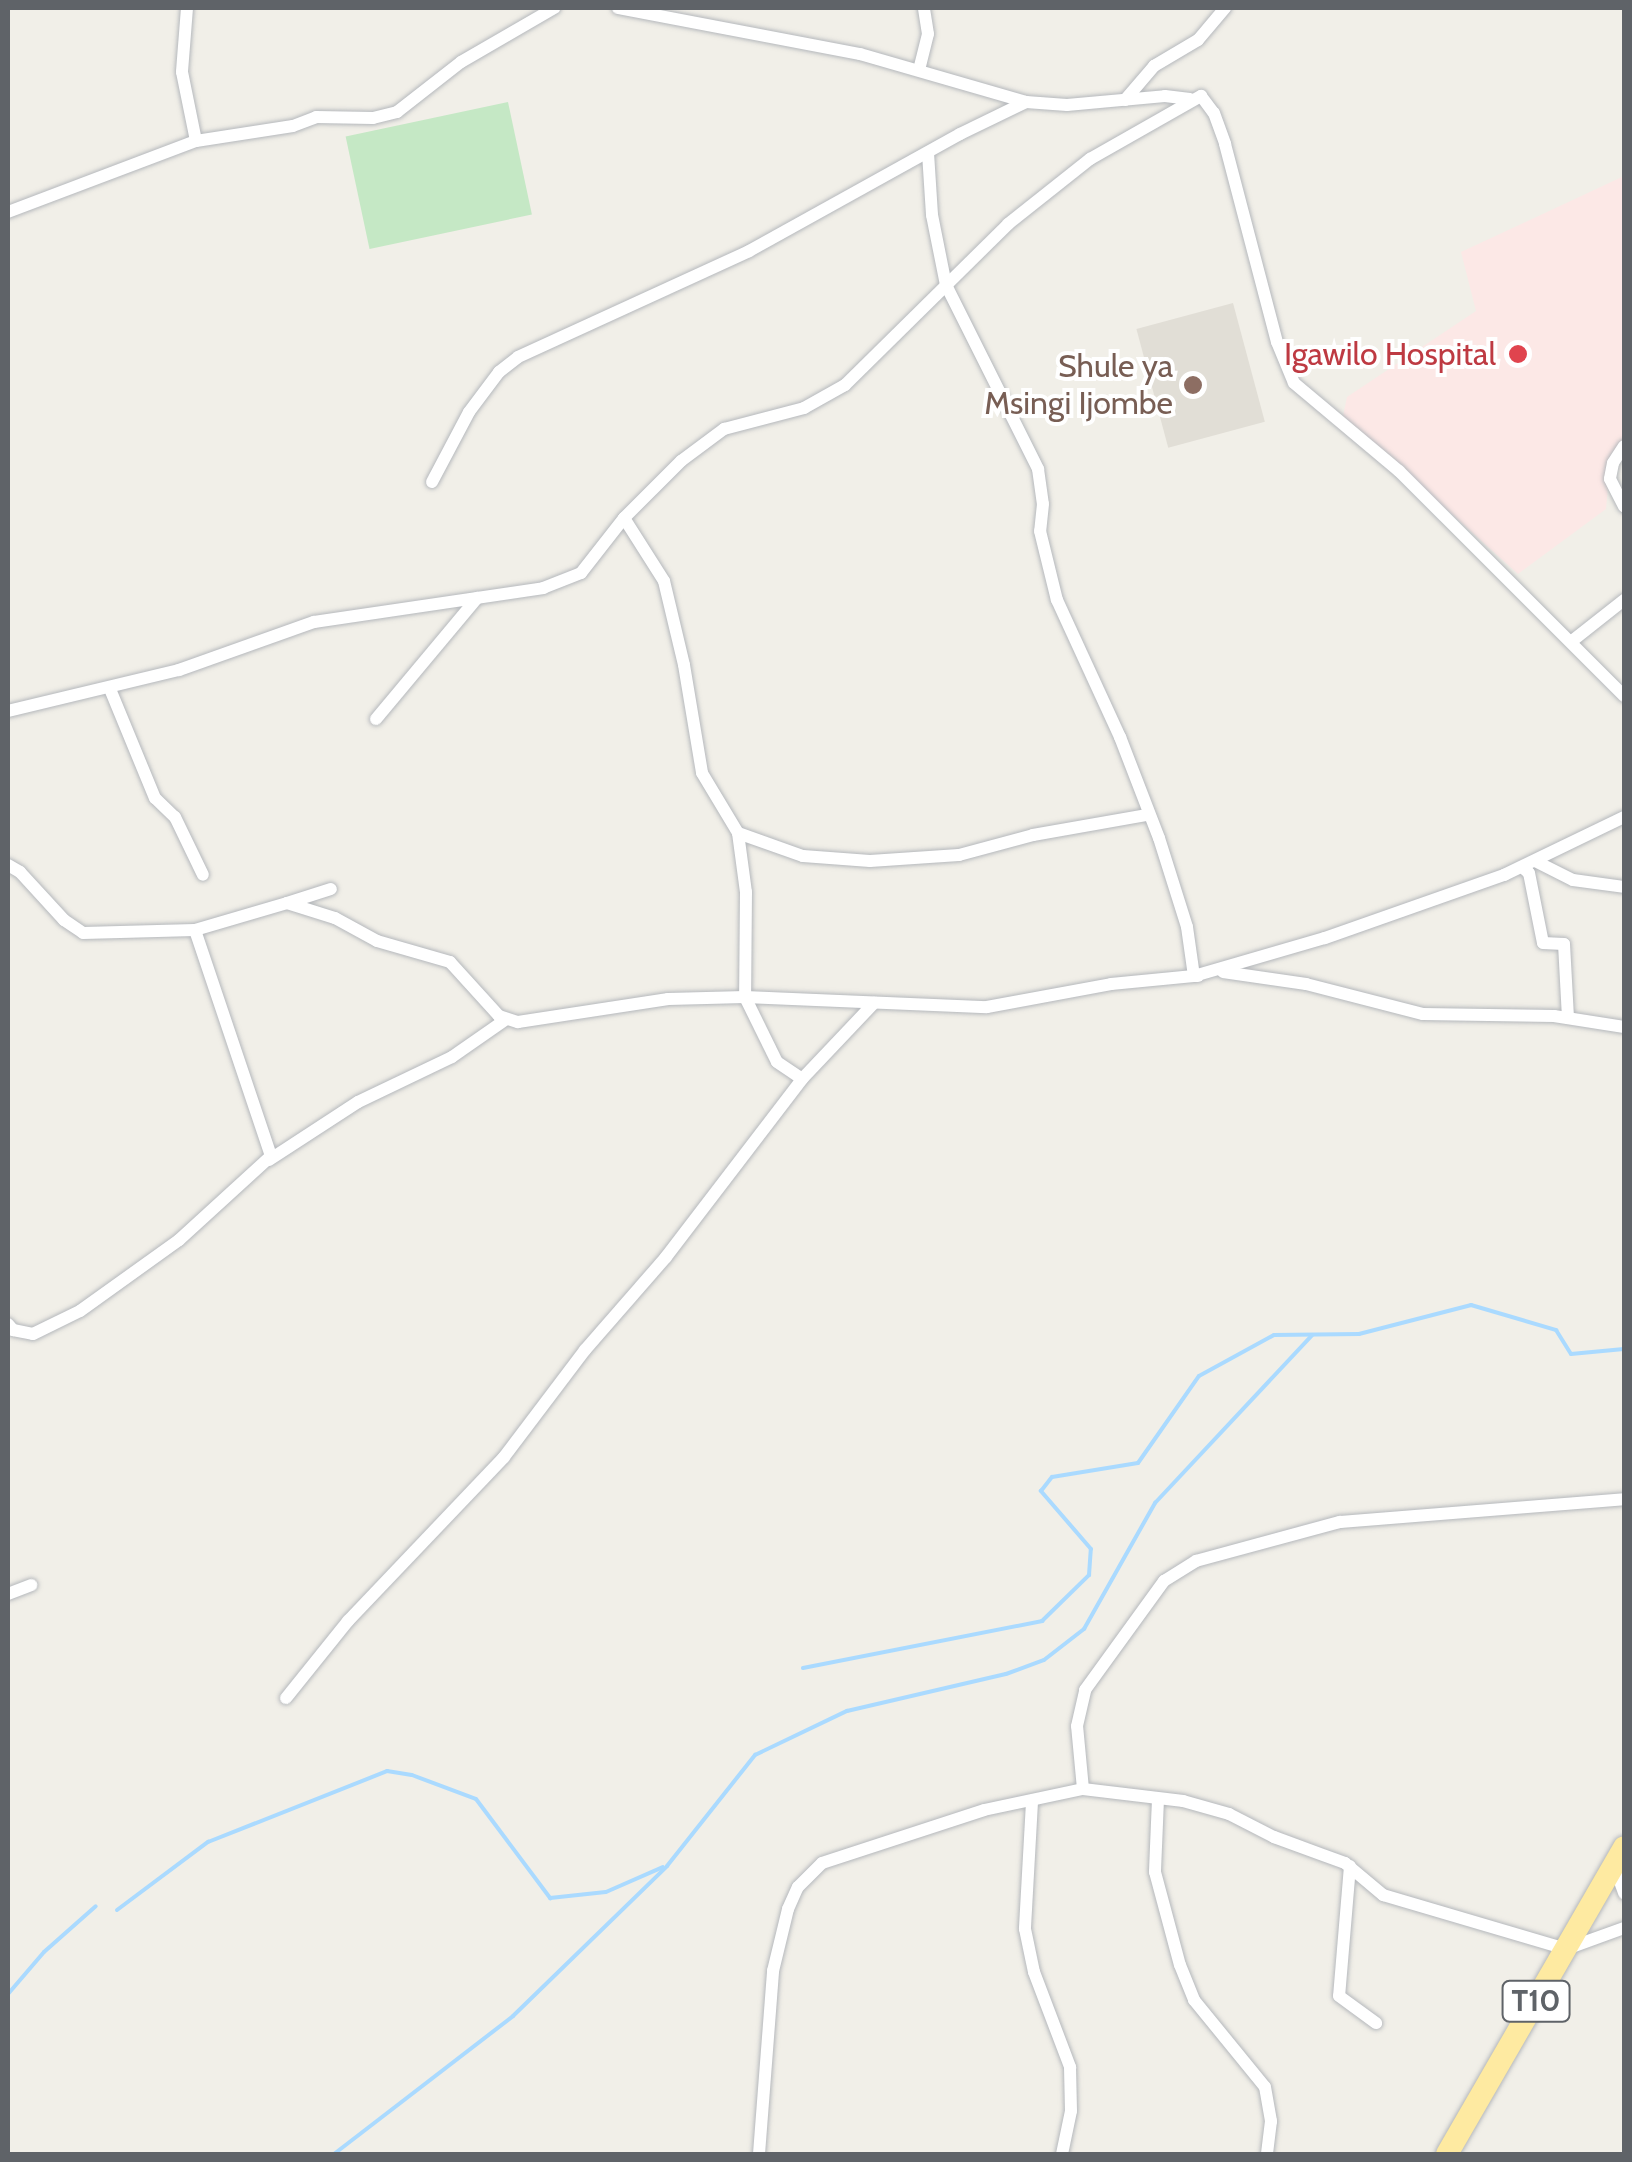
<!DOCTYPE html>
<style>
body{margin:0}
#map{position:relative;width:1632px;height:2162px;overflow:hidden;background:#f1efe8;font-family:Cabin,sans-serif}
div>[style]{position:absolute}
.education>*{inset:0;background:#e1ded6;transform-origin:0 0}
.medical>*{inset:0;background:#fce8e6}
.green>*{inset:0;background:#c5e8c5;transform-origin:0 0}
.stream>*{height:4px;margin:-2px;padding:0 2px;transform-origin:2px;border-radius:2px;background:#aadaff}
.roads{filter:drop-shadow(0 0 2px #b5b8bc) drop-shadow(0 0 2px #b5b8bc)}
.minor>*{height:12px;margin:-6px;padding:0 6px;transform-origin:6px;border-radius:6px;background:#fff}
.trunk>*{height:22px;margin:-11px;padding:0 11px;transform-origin:11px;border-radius:11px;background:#feeaa1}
.dots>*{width:28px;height:28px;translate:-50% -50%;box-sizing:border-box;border:5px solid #fff;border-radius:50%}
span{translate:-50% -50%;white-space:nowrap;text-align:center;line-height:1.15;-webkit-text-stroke:8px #fff;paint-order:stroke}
.shield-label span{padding:2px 8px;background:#fff;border:2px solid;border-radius:8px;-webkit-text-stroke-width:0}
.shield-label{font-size:30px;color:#5f6368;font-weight:700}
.health-label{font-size:32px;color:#be3a42}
.right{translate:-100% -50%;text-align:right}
.education-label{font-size:32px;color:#785e54}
.frame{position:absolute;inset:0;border:10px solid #5f6368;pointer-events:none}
</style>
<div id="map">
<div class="education">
<div style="left:1233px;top:303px;width:123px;height:100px;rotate:75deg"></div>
</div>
<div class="medical">
<div style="clip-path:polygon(1624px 176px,1624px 442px,1610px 466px,1606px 509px,1518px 574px,1343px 416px,1347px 397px,1476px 311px,1461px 252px)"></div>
</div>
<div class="green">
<div style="left:508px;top:102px;width:115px;height:166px;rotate:78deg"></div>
</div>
<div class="stream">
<div style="left:803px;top:1668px;width:244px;rotate:-11.1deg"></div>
<div style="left:1042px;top:1621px;width:66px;rotate:-44.4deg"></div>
<div style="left:1089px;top:1575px;width:26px;rotate:-86deg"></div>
<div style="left:1091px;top:1549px;width:77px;rotate:-130.8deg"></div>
<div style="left:1041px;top:1491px;width:18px;rotate:-52deg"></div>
<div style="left:1052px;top:1477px;width:87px;rotate:-9.2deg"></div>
<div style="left:1138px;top:1463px;width:106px;rotate:-55deg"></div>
<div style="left:1199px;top:1376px;width:85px;rotate:-28.7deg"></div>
<div style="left:1274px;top:1335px;width:85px;rotate:-0.7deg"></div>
<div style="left:1359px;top:1334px;width:116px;rotate:-14.5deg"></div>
<div style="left:1471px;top:1305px;width:89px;rotate:16.4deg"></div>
<div style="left:1556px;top:1330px;width:28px;rotate:58deg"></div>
<div style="left:1571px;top:1354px;width:53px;rotate:-5.4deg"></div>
<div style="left:117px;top:1910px;width:114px;rotate:-36.8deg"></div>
<div style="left:208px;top:1842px;width:193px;rotate:-21.6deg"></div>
<div style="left:387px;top:1771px;width:25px;rotate:9deg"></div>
<div style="left:412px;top:1775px;width:68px;rotate:20.6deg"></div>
<div style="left:476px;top:1799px;width:124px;rotate:53.2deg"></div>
<div style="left:550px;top:1898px;width:56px;rotate:-6.1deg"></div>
<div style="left:606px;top:1892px;width:62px;rotate:-23.7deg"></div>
<div style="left:8px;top:1994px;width:55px;rotate:-49.4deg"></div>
<div style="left:44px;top:1952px;width:69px;rotate:-41.5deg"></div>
<div style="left:334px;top:2154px;width:226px;rotate:-37.6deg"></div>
<div style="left:513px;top:2016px;width:215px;rotate:-44.2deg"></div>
<div style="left:667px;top:1866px;width:142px;rotate:-51.6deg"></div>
<div style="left:755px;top:1755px;width:102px;rotate:-25.6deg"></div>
<div style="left:847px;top:1711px;width:163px;rotate:-13.1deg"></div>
<div style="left:1006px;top:1674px;width:40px;rotate:-20.2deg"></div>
<div style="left:1044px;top:1660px;width:51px;rotate:-37.8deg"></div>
<div style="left:1084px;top:1629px;width:145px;rotate:-60.6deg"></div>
<div style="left:1155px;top:1503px;width:230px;rotate:-46.9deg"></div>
</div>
<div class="roads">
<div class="minor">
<div style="left:187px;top:8px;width:64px;rotate:94.5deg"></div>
<div style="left:182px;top:72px;width:70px;rotate:78.5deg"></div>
<div style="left:618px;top:8px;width:246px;rotate:10.8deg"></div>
<div style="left:860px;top:54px;width:173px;rotate:16.1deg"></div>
<div style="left:1026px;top:102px;width:41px;rotate:4.2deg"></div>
<div style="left:1067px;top:105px;width:98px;rotate:-5.2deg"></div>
<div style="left:1165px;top:96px;width:25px;rotate:7deg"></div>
<div style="left:919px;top:70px;width:37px;rotate:-76deg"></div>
<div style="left:928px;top:34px;width:26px;rotate:-99deg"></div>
<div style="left:1125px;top:100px;width:45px;rotate:-49.5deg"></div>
<div style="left:1154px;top:66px;width:51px;rotate:-30.6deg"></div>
<div style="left:1198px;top:40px;width:42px;rotate:-49.8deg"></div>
<div style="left:928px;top:153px;width:62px;rotate:86.3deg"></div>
<div style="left:932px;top:215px;width:71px;rotate:78.7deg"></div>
<div style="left:946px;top:285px;width:206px;rotate:63.4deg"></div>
<div style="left:1038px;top:469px;width:35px;rotate:82deg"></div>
<div style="left:1043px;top:504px;width:27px;rotate:96deg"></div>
<div style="left:1040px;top:531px;width:71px;rotate:76.2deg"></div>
<div style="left:1057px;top:600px;width:151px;rotate:65.3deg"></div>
<div style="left:1120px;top:737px;width:108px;rotate:68.9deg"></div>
<div style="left:1159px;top:838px;width:93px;rotate:72.5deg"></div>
<div style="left:1187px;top:927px;width:49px;rotate:81.9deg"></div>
<div style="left:1194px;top:976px;width:4px"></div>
<div style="left:8px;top:212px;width:201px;rotate:-20.7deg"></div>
<div style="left:196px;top:141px;width:98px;rotate:-8.8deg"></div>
<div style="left:293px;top:126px;width:25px;rotate:-21deg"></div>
<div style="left:316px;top:117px;width:57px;rotate:1deg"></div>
<div style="left:373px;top:118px;width:25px;rotate:-14deg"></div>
<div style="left:397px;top:112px;width:81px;rotate:-38deg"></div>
<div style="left:461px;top:62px;width:108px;rotate:-30.1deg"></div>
<div style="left:1624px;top:446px;width:20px;rotate:123deg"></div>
<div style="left:1613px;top:463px;width:16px;rotate:101deg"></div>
<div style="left:1610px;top:479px;width:31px;rotate:63deg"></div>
<div style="left:432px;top:482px;width:79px;rotate:-62.1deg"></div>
<div style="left:469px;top:412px;width:50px;rotate:-53.1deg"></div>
<div style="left:499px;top:372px;width:24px;rotate:-38deg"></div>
<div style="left:518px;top:357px;width:254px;rotate:-24.6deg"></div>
<div style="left:749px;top:251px;width:241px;rotate:-29deg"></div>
<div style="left:960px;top:134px;width:73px;rotate:-25.9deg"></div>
<div style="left:624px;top:518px;width:75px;rotate:57.6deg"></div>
<div style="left:664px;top:581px;width:86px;rotate:76.6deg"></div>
<div style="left:684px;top:665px;width:109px;rotate:80.5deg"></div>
<div style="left:702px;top:773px;width:70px;rotate:59deg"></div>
<div style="left:738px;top:833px;width:69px;rotate:19.5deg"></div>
<div style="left:803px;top:856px;width:67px;rotate:4.3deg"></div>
<div style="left:870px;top:861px;width:89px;rotate:-3.9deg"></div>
<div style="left:959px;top:855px;width:77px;rotate:-15.1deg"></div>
<div style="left:1033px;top:835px;width:116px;rotate:-10deg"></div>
<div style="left:1572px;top:641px;width:66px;rotate:-38.3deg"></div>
<div style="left:110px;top:689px;width:118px;rotate:67.6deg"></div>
<div style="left:155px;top:798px;width:28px;rotate:44deg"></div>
<div style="left:175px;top:817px;width:64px;rotate:64.2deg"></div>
<div style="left:8px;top:711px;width:176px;rotate:-13.5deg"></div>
<div style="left:179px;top:670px;width:143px;rotate:-19.6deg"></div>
<div style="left:314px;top:622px;width:232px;rotate:-8.4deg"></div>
<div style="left:543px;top:588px;width:41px;rotate:-21.5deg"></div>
<div style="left:581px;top:573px;width:70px;rotate:-52deg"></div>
<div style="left:624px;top:518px;width:81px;rotate:-45deg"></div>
<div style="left:681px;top:461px;width:54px;rotate:-36.7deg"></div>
<div style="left:724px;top:429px;width:83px;rotate:-14.7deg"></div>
<div style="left:804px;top:408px;width:47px;rotate:-29.3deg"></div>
<div style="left:845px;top:385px;width:229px;rotate:-44.6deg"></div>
<div style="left:1008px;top:224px;width:105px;rotate:-38.4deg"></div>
<div style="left:1090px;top:159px;width:128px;rotate:-29.6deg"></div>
<div style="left:1201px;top:96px;width:21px;rotate:53deg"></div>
<div style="left:1214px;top:113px;width:33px;rotate:70deg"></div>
<div style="left:1225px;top:144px;width:205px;rotate:75.3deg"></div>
<div style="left:1277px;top:342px;width:44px;rotate:67.5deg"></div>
<div style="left:1294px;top:383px;width:137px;rotate:40deg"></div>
<div style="left:1399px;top:471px;width:318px;rotate:45deg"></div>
<div style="left:376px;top:719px;width:158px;rotate:-50.1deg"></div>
<div style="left:738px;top:833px;width:60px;rotate:82.3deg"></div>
<div style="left:746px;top:892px;width:105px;rotate:90.5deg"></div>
<div style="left:745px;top:997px;width:72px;rotate:63.8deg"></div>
<div style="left:777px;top:1062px;width:30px;rotate:34deg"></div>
<div style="left:1535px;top:861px;width:42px;rotate:26.6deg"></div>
<div style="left:1573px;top:880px;width:51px;rotate:7.8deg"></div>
<div style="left:8px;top:865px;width:14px;rotate:30deg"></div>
<div style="left:20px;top:872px;width:65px;rotate:47.5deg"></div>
<div style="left:64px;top:920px;width:23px;rotate:34deg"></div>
<div style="left:83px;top:933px;width:112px;rotate:-1.5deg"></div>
<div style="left:195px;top:930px;width:96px;rotate:-16.4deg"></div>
<div style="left:287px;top:903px;width:50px;rotate:17.4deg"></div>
<div style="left:335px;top:918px;width:48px;rotate:28.7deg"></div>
<div style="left:377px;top:941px;width:76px;rotate:16deg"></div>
<div style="left:450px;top:962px;width:73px;rotate:47.8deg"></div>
<div style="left:499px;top:1016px;width:20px;rotate:18deg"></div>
<div style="left:518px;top:1022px;width:152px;rotate:-8.7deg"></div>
<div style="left:668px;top:999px;width:77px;rotate:-1.5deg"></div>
<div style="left:745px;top:997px;width:242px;rotate:2.4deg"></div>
<div style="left:987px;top:1007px;width:126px;rotate:-10.5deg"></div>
<div style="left:1111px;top:984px;width:83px;rotate:-5.5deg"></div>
<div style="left:1194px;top:976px;width:136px;rotate:-16.2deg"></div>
<div style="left:1325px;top:938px;width:190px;rotate:-19.4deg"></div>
<div style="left:1504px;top:875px;width:133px;rotate:-25.8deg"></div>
<div style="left:1522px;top:867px;width:9px;rotate:41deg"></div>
<div style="left:1529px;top:873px;width:71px;rotate:78.7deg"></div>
<div style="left:1543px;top:943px;width:21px;rotate:3deg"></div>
<div style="left:1564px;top:944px;width:74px;rotate:86.9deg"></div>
<div style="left:287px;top:903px;width:46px;rotate:-17.7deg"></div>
<div style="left:1223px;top:972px;width:84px;rotate:8.2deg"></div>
<div style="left:1306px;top:984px;width:121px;rotate:14.4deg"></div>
<div style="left:1423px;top:1014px;width:131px;rotate:0.9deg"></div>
<div style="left:1554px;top:1016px;width:71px;rotate:8.9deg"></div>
<div style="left:269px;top:1160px;width:106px;rotate:-33.1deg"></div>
<div style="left:358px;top:1102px;width:104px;rotate:-25.6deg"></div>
<div style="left:452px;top:1057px;width:65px;rotate:-34.9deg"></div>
<div style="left:8px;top:1324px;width:8px;rotate:50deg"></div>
<div style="left:13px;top:1330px;width:20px;rotate:11deg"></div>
<div style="left:33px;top:1334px;width:52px;rotate:-26.1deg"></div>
<div style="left:80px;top:1311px;width:122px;rotate:-35.6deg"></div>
<div style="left:179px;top:1240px;width:125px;rotate:-42.4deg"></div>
<div style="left:271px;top:1156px;width:238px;rotate:-108.6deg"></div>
<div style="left:8px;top:1594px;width:25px;rotate:-21deg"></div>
<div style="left:286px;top:1698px;width:99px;rotate:-51.2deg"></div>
<div style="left:348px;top:1621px;width:226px;rotate:-46.4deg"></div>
<div style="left:504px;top:1457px;width:134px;rotate:-52.9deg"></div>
<div style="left:585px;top:1350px;width:123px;rotate:-48.9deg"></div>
<div style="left:666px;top:1257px;width:224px;rotate:-52.6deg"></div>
<div style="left:802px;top:1079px;width:105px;rotate:-46.5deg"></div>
<div style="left:1083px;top:1789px;width:63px;rotate:-95.4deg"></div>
<div style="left:1077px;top:1726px;width:37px;rotate:-77deg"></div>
<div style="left:1085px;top:1690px;width:135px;rotate:-54.1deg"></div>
<div style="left:1164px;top:1581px;width:38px;rotate:-32deg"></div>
<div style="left:1196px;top:1561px;width:149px;rotate:-15.2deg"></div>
<div style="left:1340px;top:1522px;width:285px;rotate:-4.6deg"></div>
<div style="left:1158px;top:1799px;width:73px;rotate:92.4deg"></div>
<div style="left:1155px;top:1872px;width:96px;rotate:75deg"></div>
<div style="left:1180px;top:1965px;width:38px;rotate:68deg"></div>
<div style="left:1194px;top:2000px;width:112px;rotate:50.8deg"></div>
<div style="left:1265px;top:2087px;width:35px;rotate:80deg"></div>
<div style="left:1271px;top:2121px;width:33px;rotate:97deg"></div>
<div style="left:1032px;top:1802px;width:127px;rotate:93.2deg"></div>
<div style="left:1025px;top:1929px;width:44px;rotate:78.2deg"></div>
<div style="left:1034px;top:1972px;width:102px;rotate:69.2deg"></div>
<div style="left:1070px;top:2067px;width:44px;rotate:88.7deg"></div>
<div style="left:1071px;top:2111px;width:44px;rotate:101.8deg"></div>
<div style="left:1350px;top:1866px;width:130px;rotate:94.8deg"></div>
<div style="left:1339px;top:1996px;width:46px;rotate:36.1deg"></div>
<div style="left:1615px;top:1868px;width:27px;rotate:70deg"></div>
<div style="left:759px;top:2154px;width:184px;rotate:-85.6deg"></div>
<div style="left:773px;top:1971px;width:64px;rotate:-76.4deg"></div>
<div style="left:788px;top:1909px;width:24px;rotate:-66deg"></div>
<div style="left:798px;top:1887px;width:34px;rotate:-45deg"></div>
<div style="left:822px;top:1863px;width:170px;rotate:-18.1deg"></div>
<div style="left:984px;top:1810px;width:101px;rotate:-12deg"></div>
<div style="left:1083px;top:1789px;width:101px;rotate:6.8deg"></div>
<div style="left:1183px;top:1801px;width:48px;rotate:15.8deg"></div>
<div style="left:1229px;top:1814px;width:51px;rotate:27.1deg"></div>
<div style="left:1274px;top:1837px;width:76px;rotate:20.1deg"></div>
<div style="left:1345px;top:1863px;width:50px;rotate:40.1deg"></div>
<div style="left:1383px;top:1895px;width:191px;rotate:16.4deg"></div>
<div style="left:1566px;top:1949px;width:62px;rotate:-19.9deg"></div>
</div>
<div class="trunk">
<div style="left:1447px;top:2154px;width:354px;rotate:-60deg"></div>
</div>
</div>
<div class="dots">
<div style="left:1518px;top:354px;background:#e0444e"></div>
<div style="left:1193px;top:385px;background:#8d6e63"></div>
</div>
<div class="shield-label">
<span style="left:1536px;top:2001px">T10</span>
</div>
<div class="health-label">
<span class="right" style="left:1496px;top:354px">Igawilo Hospital</span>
</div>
<div class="education-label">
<span class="right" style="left:1173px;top:385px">Shule ya<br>Msingi Ijombe</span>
</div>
<div class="frame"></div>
</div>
